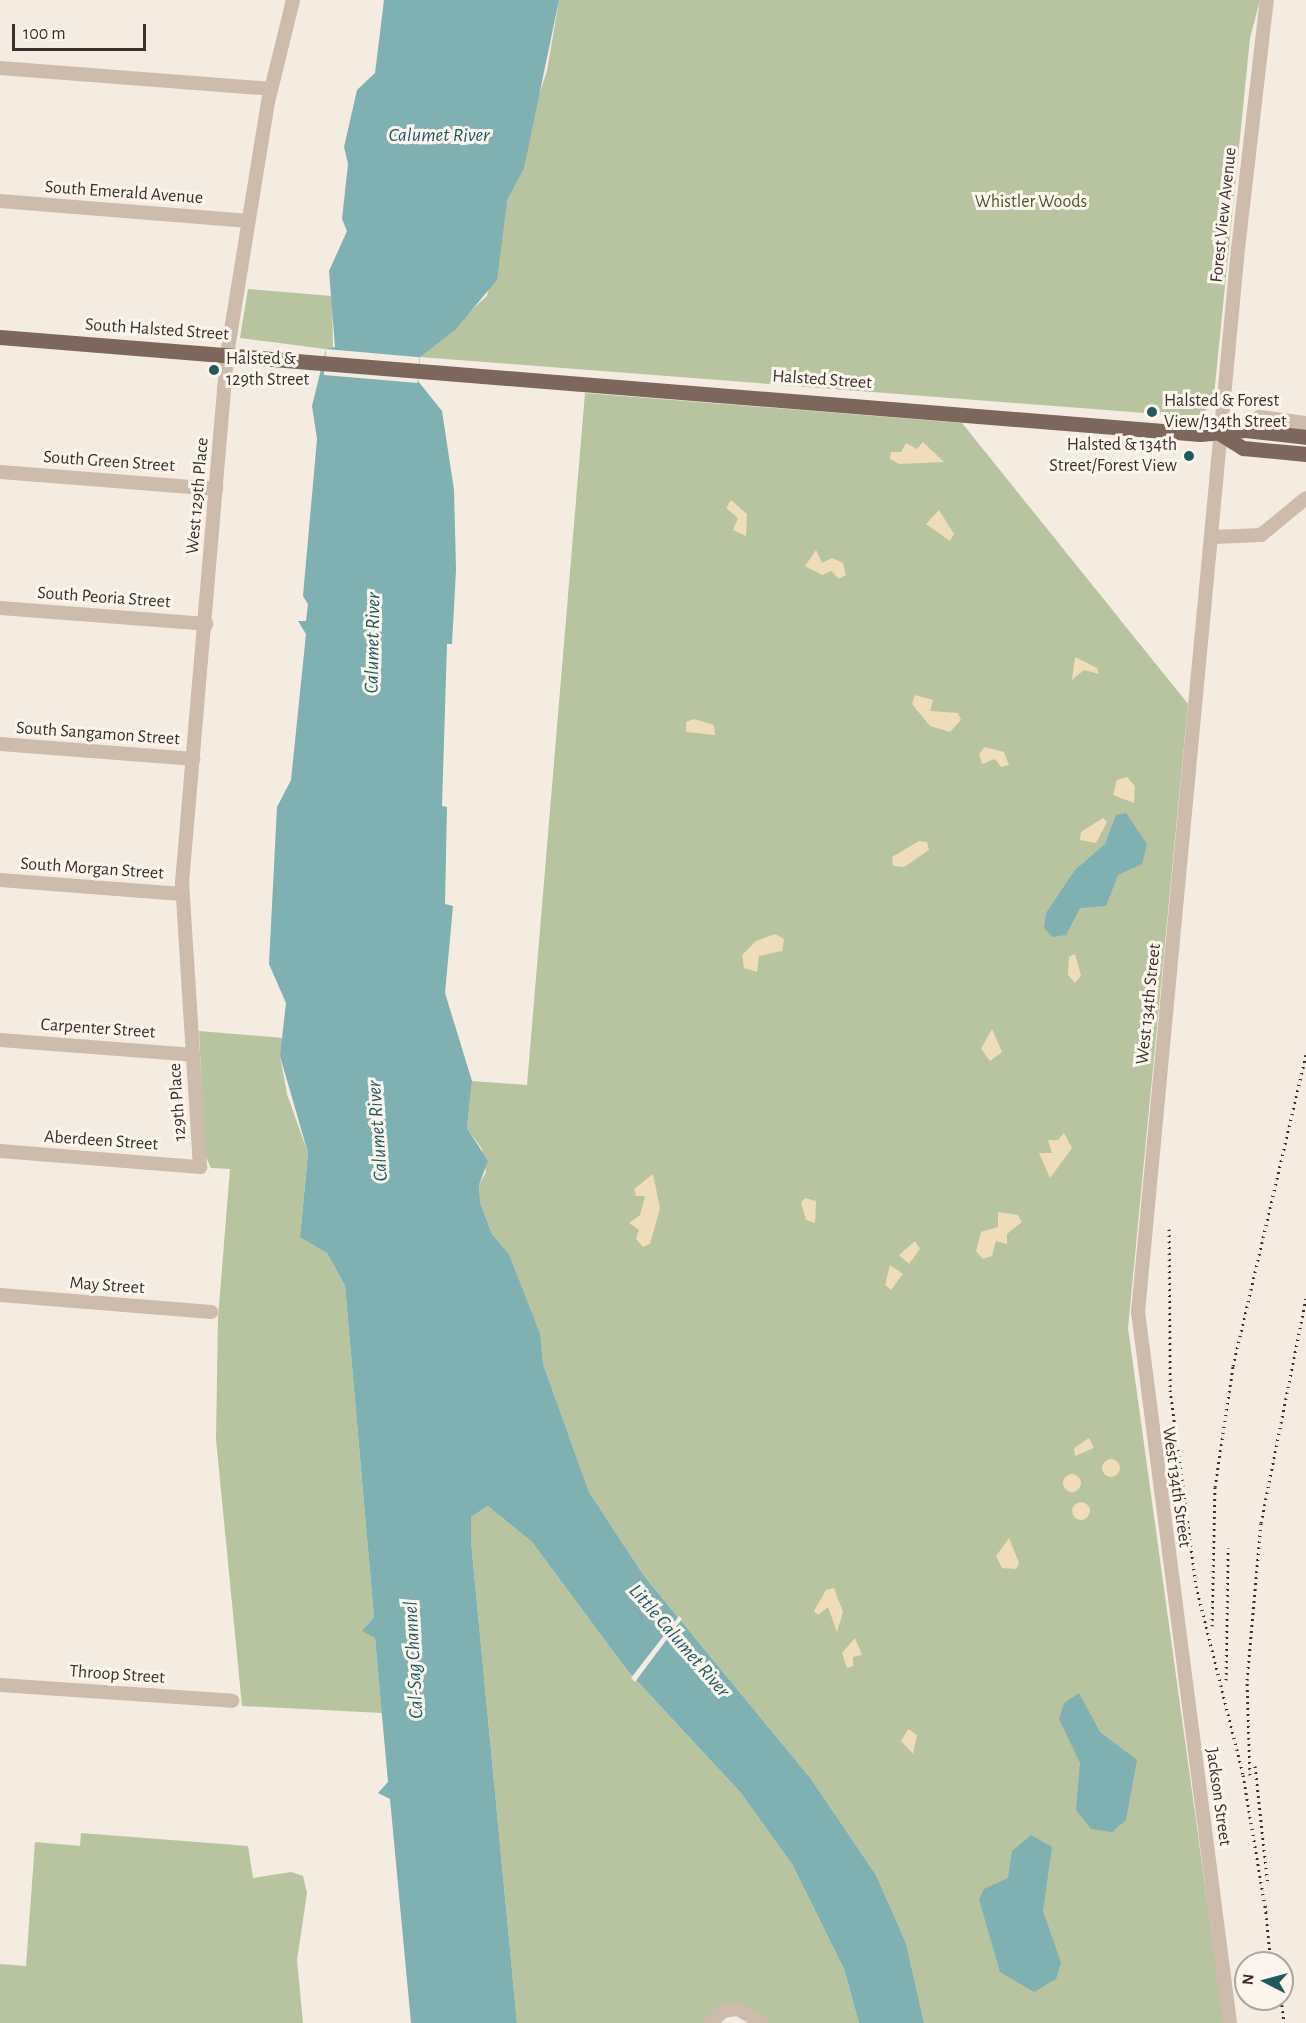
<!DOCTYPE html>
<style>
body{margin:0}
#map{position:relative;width:1306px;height:2023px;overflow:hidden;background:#f4ebe1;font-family:"Alegreya Sans",sans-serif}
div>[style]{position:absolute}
.green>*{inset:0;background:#b8c4a0}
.sand>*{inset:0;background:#efdcb8}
.round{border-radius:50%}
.water>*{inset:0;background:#7fb0b2}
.pier>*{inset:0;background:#f4ebe1;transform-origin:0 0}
.minor>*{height:14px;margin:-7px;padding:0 7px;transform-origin:7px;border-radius:7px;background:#cdbbac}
.major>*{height:15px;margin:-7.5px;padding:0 7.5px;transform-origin:7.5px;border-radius:7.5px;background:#7d675c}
.rail>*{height:3px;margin-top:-1.5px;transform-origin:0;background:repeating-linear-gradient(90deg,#3b302b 0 1.5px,transparent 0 6px)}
.dots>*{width:16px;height:16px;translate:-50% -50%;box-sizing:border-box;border:3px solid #fbf5ee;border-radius:50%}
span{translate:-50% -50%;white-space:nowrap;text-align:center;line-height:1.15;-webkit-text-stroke:6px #fbf5ee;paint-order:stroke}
.street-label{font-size:18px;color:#3b302b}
.park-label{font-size:18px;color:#4a5a2e}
.poi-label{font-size:18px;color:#3b302b}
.left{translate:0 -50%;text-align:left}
.right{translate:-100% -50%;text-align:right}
.water-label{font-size:20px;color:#1f5a5e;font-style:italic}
.north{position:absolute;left:1234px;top:1951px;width:60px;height:60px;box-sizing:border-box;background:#fbf5ee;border:2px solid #aea6a0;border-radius:50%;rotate:276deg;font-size:16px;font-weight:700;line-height:24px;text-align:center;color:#3b302b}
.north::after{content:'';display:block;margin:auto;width:21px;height:27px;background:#1f5a5e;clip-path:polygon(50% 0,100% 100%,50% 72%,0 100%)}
.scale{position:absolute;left:12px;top:24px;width:134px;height:27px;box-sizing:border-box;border:3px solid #3b302b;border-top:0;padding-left:8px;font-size:18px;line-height:21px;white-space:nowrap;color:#3b302b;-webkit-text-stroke:4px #fbf5ee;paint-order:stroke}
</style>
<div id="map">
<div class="green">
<div style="clip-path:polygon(559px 0,1260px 0,1250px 38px,1213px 405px,1196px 417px,420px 357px,487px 296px,507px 201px,524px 167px,531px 118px,547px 71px)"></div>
<div style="clip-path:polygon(248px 289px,332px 296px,333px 350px,240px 338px)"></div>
<div style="clip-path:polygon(585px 393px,962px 423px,1188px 704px,1128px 1328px,1224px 2023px,924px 2023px,906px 1943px,876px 1875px,811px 1779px,644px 1576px,589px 1492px,543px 1364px,539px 1334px,509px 1254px,492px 1234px,480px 1202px,479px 1185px,486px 1172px,482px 1149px,467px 1128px,472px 1081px,527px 1085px)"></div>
<div style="clip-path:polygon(199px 1031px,284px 1038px,280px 1056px,287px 1094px,308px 1153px,300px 1236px,327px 1253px,345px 1286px,374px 1617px,366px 1626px,375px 1638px,382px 1713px,242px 1706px,216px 1439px,218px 1318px,230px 1169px,211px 1168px,205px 1155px)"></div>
<div style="clip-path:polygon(488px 1506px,532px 1542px,627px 1670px,741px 1793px,792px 1864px,844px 1969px,859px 2023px,767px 2023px,744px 2005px,706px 2023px,517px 2023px,471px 1541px,471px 1517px)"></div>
<div style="clip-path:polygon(81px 1833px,248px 1846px,253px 1878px,291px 1872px,303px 1876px,307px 1893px,297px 1960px,303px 2023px,0 2023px,0 1964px,26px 1966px,35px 1842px,80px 1846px)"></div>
</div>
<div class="sand">
<div style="clip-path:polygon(923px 442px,944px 462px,899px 464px,890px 459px,891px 452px,901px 452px,906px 443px,917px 449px)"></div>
<div style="clip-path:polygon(731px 500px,747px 514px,746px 536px,733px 530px,738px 518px,726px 508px)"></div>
<div style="clip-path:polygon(939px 510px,954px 534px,950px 541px,926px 524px)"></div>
<div style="clip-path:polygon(816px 550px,822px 563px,832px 558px,843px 563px,846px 575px,839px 579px,831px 571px,822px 575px,805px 566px)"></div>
<div style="clip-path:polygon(1075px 657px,1097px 668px,1099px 674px,1084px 670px,1072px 680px)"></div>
<div style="clip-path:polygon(915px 695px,933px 700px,930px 711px,958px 713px,961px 720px,950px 732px,930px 726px,912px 704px)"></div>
<div style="clip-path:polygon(694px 719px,714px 725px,715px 735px,686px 732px,686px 722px)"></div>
<div style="clip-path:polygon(985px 747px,1004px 752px,1009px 765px,1001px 767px,995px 759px,982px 764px,979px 754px)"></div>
<div style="clip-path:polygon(1127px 777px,1135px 786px,1134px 803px,1113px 795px,1117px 780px)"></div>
<div style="clip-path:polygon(1103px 818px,1107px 822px,1096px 843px,1080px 840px,1081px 832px)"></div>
<div style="clip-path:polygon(919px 841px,927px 842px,929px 850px,904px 867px,893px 866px,892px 857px)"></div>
<div style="clip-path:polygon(775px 934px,784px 939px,782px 951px,759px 956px,757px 972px,744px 968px,742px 955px,756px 941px)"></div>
<div style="clip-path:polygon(1075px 954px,1081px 976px,1075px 983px,1068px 975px,1069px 957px)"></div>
<div style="clip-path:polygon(992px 1029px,1002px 1052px,990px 1061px,981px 1049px)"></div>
<div style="clip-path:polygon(1064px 1133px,1072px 1148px,1050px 1178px,1039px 1153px,1052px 1153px,1048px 1140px,1058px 1140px)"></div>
<div style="clip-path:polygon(653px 1174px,660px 1208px,650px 1244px,643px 1247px,636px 1239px,639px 1230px,629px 1223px,640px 1215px,645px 1196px,636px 1196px,634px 1189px)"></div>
<div style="clip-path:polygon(805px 1198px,816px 1201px,815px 1223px,806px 1220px,801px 1203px)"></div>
<div style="clip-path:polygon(998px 1212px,1018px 1215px,1022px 1222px,1007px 1234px,1007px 1244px,996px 1241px,992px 1256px,983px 1259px,976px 1251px,981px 1232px,998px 1227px)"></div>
<div style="clip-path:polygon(915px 1241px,920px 1249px,909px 1264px,899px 1255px)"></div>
<div style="clip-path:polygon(890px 1265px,903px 1274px,891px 1290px,885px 1285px)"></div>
<div style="clip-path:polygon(1089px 1438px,1094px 1448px,1075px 1456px,1074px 1448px)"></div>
<div class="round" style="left:1102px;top:1459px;width:18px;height:18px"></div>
<div class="round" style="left:1063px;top:1474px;width:18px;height:18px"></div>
<div class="round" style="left:1072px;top:1502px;width:18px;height:18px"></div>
<div style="clip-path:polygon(1009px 1538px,1019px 1563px,1016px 1569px,1002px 1568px,996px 1556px)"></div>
<div style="clip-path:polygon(834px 1588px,843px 1612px,837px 1632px,828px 1607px,818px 1615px,814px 1611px,826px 1590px)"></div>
<div style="clip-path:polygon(855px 1638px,862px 1655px,853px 1657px,853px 1666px,847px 1668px,842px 1653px)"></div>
<div style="clip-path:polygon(908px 1729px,917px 1735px,913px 1754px,901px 1741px)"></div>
</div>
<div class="water">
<div style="clip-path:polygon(384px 0,559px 0,524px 168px,507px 201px,497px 280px,455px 330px,420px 357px,418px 381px,442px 411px,454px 490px,456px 570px,452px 644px,447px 644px,442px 806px,447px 807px,445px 904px,453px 906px,445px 993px,472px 1081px,467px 1128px,488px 1161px,479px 1185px,480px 1202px,492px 1234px,509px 1254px,540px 1334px,543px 1364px,589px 1492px,644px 1576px,811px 1779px,876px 1875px,906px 1943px,924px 2023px,859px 2023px,844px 1969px,792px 1864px,741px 1793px,627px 1670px,532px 1542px,488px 1506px,471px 1517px,471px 1541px,517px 2023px,411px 2023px,390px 1799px,378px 1793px,388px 1782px,375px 1638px,362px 1631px,374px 1617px,345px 1286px,327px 1253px,300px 1237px,308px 1153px,280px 1056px,286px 1003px,269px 964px,277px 807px,291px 780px,306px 634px,298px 621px,306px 621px,308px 604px,303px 596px,317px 439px,312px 406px,326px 349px,335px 347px,329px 271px,347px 231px,342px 219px,348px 164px,344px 147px,357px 90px,375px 73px)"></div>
<div style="clip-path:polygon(1126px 813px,1147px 844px,1142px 864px,1118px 875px,1106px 906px,1080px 908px,1066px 935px,1052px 937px,1044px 928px,1046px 913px,1075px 870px,1105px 844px,1116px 815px)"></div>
<div style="clip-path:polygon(1079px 1693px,1100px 1732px,1137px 1760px,1126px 1820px,1112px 1832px,1091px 1829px,1076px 1810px,1080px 1763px,1059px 1719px,1064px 1703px)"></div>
<div style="clip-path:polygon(1031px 1835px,1052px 1847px,1043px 1911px,1061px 1963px,1056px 1979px,1034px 1992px,1000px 1972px,979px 1899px,984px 1889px,1008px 1878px,1012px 1851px)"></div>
</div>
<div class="pier">
<div style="left:326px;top:349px;width:94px;height:26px;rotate:5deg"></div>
<div style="clip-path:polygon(679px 1616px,682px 1619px,635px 1682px,631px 1678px)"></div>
</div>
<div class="minor">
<div style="left:0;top:68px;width:272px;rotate:4.4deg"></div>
<div style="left:0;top:201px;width:247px;rotate:4.6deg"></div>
<div style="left:1259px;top:417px;width:47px;rotate:7.3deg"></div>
<div style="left:0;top:472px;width:217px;rotate:4.5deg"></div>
<div style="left:1213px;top:537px;width:48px;rotate:-2.4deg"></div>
<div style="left:1261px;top:535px;width:58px;rotate:-39.4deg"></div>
<div style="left:0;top:608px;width:207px;rotate:4.4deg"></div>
<div style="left:0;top:744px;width:194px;rotate:4.4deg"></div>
<div style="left:0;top:880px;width:182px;rotate:4.4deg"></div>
<div style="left:0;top:1040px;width:194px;rotate:4.4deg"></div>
<div style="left:0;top:1151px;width:201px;rotate:4.6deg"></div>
<div style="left:200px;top:1167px;width:285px;rotate:-93.6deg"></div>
<div style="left:182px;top:883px;width:530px;rotate:-85.13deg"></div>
<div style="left:227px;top:355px;width:256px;rotate:-80.8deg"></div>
<div style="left:268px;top:102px;width:105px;rotate:-76.2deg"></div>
<div style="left:0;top:1295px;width:212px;rotate:4.6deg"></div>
<div style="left:0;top:1685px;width:233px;rotate:3.9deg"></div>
<div style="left:711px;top:2023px;width:17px;rotate:-45deg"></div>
<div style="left:723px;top:2011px;width:15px;rotate:-8deg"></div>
<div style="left:738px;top:2009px;width:27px;rotate:31deg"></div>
<div style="left:1230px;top:2023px;width:717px;rotate:-97.37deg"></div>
<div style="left:1138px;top:1312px;width:1068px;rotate:-84.63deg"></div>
<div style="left:1238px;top:249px;width:251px;rotate:-83.4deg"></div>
</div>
<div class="major">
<div style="left:0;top:337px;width:1204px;rotate:4.62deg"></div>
<div style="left:1200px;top:434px;width:45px;rotate:-5.1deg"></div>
<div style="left:1245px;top:430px;width:61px;rotate:6.5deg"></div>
<div style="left:1222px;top:435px;width:25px;rotate:32deg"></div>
<div style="left:1243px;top:448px;width:63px;rotate:5.4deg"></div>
</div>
<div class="rail">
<div style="left:1169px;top:1229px;width:161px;rotate:89.6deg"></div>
<div style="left:1170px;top:1390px;width:198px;rotate:82.4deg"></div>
<div style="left:1196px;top:1586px;width:195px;rotate:76deg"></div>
<div style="left:1243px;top:1775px;width:139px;rotate:80.5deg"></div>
<div style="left:1212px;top:1626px;width:139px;rotate:-88.8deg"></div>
<div style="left:1215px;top:1487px;width:122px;rotate:-81.5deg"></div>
<div style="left:1233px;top:1366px;width:320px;rotate:-76.8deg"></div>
<div style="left:1226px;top:1680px;width:132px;rotate:-89.1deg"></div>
<div style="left:1255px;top:1766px;width:120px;rotate:83.8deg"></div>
<div style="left:1250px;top:1775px;width:95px;rotate:-91.8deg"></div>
<div style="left:1247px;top:1680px;width:158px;rotate:-84.9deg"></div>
<div style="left:1261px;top:1523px;width:229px;rotate:-78.7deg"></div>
<div style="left:1265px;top:1906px;width:57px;rotate:84deg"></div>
<div style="left:1281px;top:1999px;width:24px;rotate:83deg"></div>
</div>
<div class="dots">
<div style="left:214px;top:370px;background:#1f5a5e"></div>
<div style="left:1152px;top:412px;background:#1f5a5e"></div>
<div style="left:1189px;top:456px;background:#1f5a5e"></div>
</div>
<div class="street-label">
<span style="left:124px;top:193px;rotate:4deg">South Emerald Avenue</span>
<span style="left:1224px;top:215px;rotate:-84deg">Forest View Avenue</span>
<span style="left:157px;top:330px;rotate:4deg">South Halsted Street</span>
<span style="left:822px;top:380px;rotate:4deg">Halsted Street</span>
<span style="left:109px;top:462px;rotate:4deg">South Green Street</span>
<span style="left:198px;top:496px;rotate:-85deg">West 129th Place</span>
<span style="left:104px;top:598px;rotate:4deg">South Peoria Street</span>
<span style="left:98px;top:734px;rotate:4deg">South Sangamon Street</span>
<span style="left:92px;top:869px;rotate:4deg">South Morgan Street</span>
<span style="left:1149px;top:1004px;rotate:-84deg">West 134th Street</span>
<span style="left:98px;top:1029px;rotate:4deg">Carpenter Street</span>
<span style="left:178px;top:1102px;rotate:-94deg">129th Place</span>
<span style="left:101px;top:1141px;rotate:4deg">Aberdeen Street</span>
<span style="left:107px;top:1286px;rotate:4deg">May Street</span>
<span style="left:1176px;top:1487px;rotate:82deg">West 134th Street</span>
<span style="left:117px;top:1675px;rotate:4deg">Throop Street</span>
<span style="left:1218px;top:1797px;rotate:82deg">Jackson Street</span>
</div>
<div class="park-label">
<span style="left:1031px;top:202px">Whistler Woods</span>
</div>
<div class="poi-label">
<span class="left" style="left:226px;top:370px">Halsted &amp;<br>129th Street</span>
<span class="left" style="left:1164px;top:412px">Halsted &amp; Forest<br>View/134th Street</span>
<span class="right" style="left:1177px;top:456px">Halsted &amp; 134th<br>Street/Forest View</span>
</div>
<div class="water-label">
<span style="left:439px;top:135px">Calumet River</span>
<span style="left:373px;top:643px;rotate:-89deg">Calumet River</span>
<span style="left:378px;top:1131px;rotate:-94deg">Calumet River</span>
<span style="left:679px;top:1641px;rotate:49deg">Little Calumet River</span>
<span style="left:414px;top:1660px;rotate:-93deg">Cal-Sag Channel</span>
</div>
<div class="north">N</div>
<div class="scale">100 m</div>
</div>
